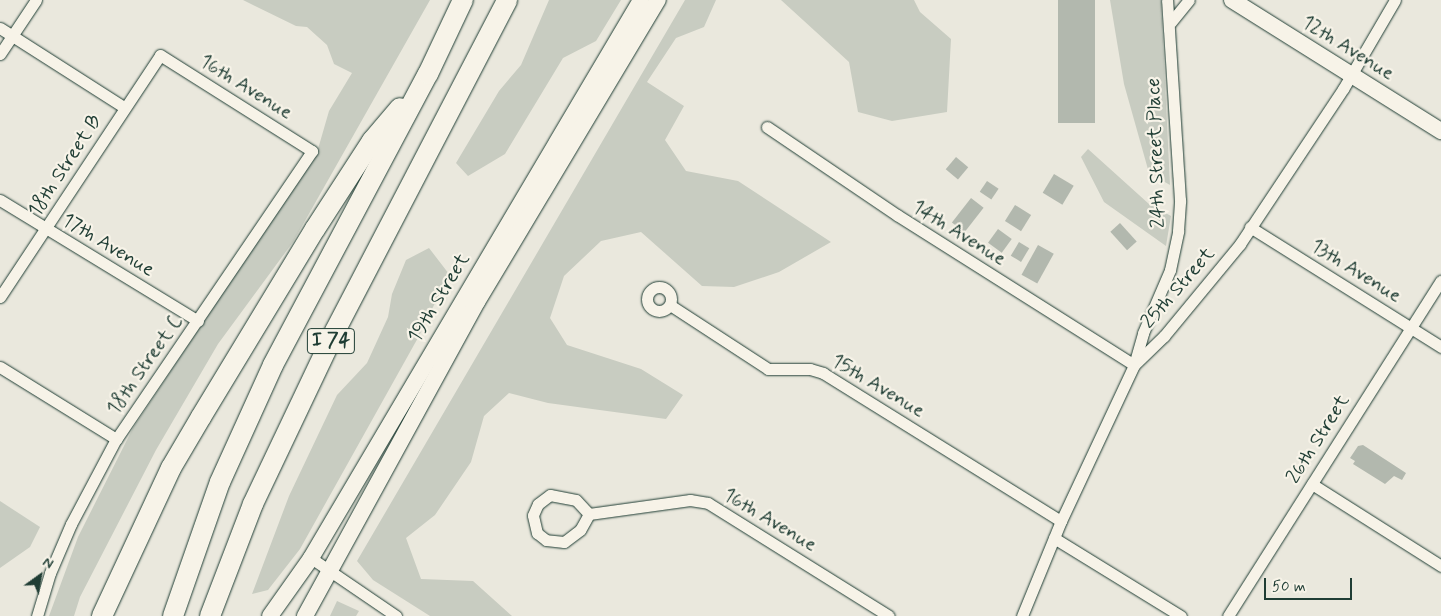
<!DOCTYPE html>
<style>
body{margin:0}
#map{position:relative;width:1441px;height:616px;overflow:hidden;background:#eae8dd;font-family:Mynerve,sans-serif}
div>[style]{position:absolute}
.green>*{inset:0;background:#c8ccc1}
.building>*{inset:0;background:#b2b8ae;transform-origin:0 0}
.roads{filter:drop-shadow(0 0 1px #1f3d34) drop-shadow(0 0 1px #1f3d34)}
.street>*{height:11px;margin:-5.5px;padding:0 5.5px;transform-origin:5.5px;border-radius:5.5px;background:#f7f3e8}
.street>.ring{margin:-5.5px;padding:0;box-sizing:content-box;background:none;border:11px solid #f7f3e8;border-radius:50%}
.secondary>*{height:16px;margin:-8px;padding:0 8px;transform-origin:8px;border-radius:8px;background:#f7f3e8}
.highway>*{height:20px;margin:-10px;padding:0 10px;transform-origin:10px;border-radius:10px;background:#f7f3e8}
span{translate:-50% -50%;white-space:nowrap;text-align:center;line-height:1.15;-webkit-text-stroke:4.5px #f7f3e8;paint-order:stroke}
.shield-label span{padding:1px 4px;background:#f7f3e8;border:1px solid;border-radius:4px;-webkit-text-stroke-width:0}
.shield-label{font-size:19px;color:#1f3d34;font-weight:700}
.street-label{font-size:20px;color:#1f3d34}
.north{position:absolute;left:15px;top:551px;width:50px;height:50px;-webkit-text-stroke:4px #f7f3e8;paint-order:stroke;rotate:32deg;font-size:14px;font-weight:700;line-height:20px;text-align:center;color:#1f3d34}
.north::after{content:'';display:block;margin:auto;width:18px;height:22px;background:#1f3d34;clip-path:polygon(50% 0,100% 100%,50% 72%,0 100%)}
.scale{position:absolute;left:1264px;top:578px;width:88px;height:22px;box-sizing:border-box;border:2px solid #1f3d34;border-top:0;padding-left:6px;font-size:15px;line-height:18px;white-space:nowrap;color:#1f3d34;-webkit-text-stroke:4px #f7f3e8;paint-order:stroke}
</style>
<div id="map">
<div class="green">
<div style="clip-path:polygon(243px 0,430px 0,293px 242px,218px 344px,156px 450px,80px 597px,74px 616px,49px 616px,78px 537px,133px 428px,318px 149px,329px 111px,352px 73px,334px 64px,327px 45px,307px 27px,296px 26px)"></div>
<div style="clip-path:polygon(549px 0,621px 0,596px 41px,563px 58px,505px 154px,468px 176px,456px 163px,499px 91px,521px 65px)"></div>
<div style="clip-path:polygon(685px 0,716px 0,704px 27px,676px 38px,647px 82px,684px 106px,665px 140px,686px 171px,738px 181px,831px 242px,779px 272px,734px 287px,702px 286px,641px 232px,601px 241px,564px 276px,550px 318px,567px 345px,641px 369px,683px 395px,666px 419px,548px 403px,509px 393px,484px 416px,471px 462px,435px 515px,406px 538px,421px 579px,473px 581px,512px 616px,430px 616px,373px 580px,357px 561px)"></div>
<div style="clip-path:polygon(781px 0,914px 0,920px 12px,951px 39px,947px 112px,892px 121px,858px 112px,849px 62px)"></div>
<div style="clip-path:polygon(1110px 0,1161px 0,1170px 185px,1149px 173px,1124px 84px)"></div>
<div style="clip-path:polygon(1088px 149px,1149px 204px,1171px 216px,1166px 246px,1104px 202px,1081px 157px)"></div>
<div style="clip-path:polygon(429px 248px,449px 274px,419px 336px,300px 549px,268px 590px,252px 594px,289px 496px,337px 395px,367px 363px,388px 317px,392px 294px,406px 260px)"></div>
<div style="clip-path:polygon(0 501px,40px 527px,30px 547px,0 568px)"></div>
<div style="clip-path:polygon(337px 601px,359px 611px,356px 616px,330px 616px)"></div>
</div>
<div class="building">
<div style="left:1058px;top:0;width:37px;height:123px"></div>
<div style="left:956px;top:157px;width:16px;height:16px;rotate:40deg"></div>
<div style="left:1054px;top:174px;width:23px;height:22px;rotate:31deg"></div>
<div style="left:987px;top:181px;width:14px;height:13px;rotate:34deg"></div>
<div style="left:971px;top:198px;width:16px;height:31px;rotate:38deg"></div>
<div style="left:1015px;top:205px;width:19px;height:19px;rotate:32deg"></div>
<div style="left:1120px;top:223px;width:25px;height:13px;rotate:48deg"></div>
<div style="left:998px;top:229px;width:17px;height:17px;rotate:36deg"></div>
<div style="left:1019px;top:242px;width:12px;height:16px;rotate:31deg"></div>
<div style="left:1038px;top:245px;width:18px;height:34px;rotate:29deg"></div>
<div style="clip-path:polygon(1363px 445px,1406px 473px,1402px 480px,1394px 476px,1385px 484px,1353px 464px,1355px 461px,1350px 458px,1358px 446px)"></div>
</div>
<div class="roads">
<div class="street">
<div style="left:1171px;top:22px;width:28px;rotate:-51deg"></div>
<div style="left:0;top:28px;width:148px;rotate:32.6deg"></div>
<div style="left:0;top:54px;width:65px;rotate:-56.3deg"></div>
<div style="left:767px;top:127px;width:157px;rotate:34.1deg"></div>
<div style="left:897px;top:215px;width:280px;rotate:32.3deg"></div>
<div style="left:1134px;top:365px;width:33px;rotate:-74deg"></div>
<div style="left:1143px;top:333px;width:69px;rotate:-66.8deg"></div>
<div style="left:1170px;top:270px;width:40px;rotate:-78deg"></div>
<div style="left:1178px;top:231px;width:31px;rotate:-86deg"></div>
<div style="left:1180px;top:200px;width:200px;rotate:-93.7deg"></div>
<div style="left:0;top:200px;width:232px;rotate:31.4deg"></div>
<div style="left:1250px;top:227px;width:226px;rotate:32.1deg"></div>
<div class="ring" style="left:647px;top:287px;width:13px;height:13px"></div>
<div style="left:0;top:297px;width:290px;rotate:-56.5deg"></div>
<div style="left:160px;top:55px;width:180px;rotate:32.3deg"></div>
<div style="left:312px;top:151px;width:348px;rotate:124.2deg"></div>
<div style="left:116px;top:439px;width:96px;rotate:117.9deg"></div>
<div style="left:71px;top:524px;width:53px;rotate:113.2deg"></div>
<div style="left:50px;top:573px;width:45px;rotate:106.8deg"></div>
<div style="left:670px;top:305px;width:117px;rotate:33.1deg"></div>
<div style="left:768px;top:369px;width:42px"></div>
<div style="left:810px;top:369px;width:14px;rotate:17deg"></div>
<div style="left:823px;top:373px;width:280px;rotate:31.9deg"></div>
<div style="left:0;top:367px;width:137px;rotate:31.8deg"></div>
<div style="left:1312px;top:484px;width:153px;rotate:32.4deg"></div>
<div style="left:550px;top:495px;width:26px;rotate:11deg"></div>
<div style="left:576px;top:500px;width:19px;rotate:47deg"></div>
<div style="left:589px;top:514px;width:18px;rotate:119deg"></div>
<div style="left:580px;top:530px;width:20px;rotate:143deg"></div>
<div style="left:564px;top:542px;width:18px;rotate:-174deg"></div>
<div style="left:546px;top:540px;width:11px;rotate:-142deg"></div>
<div style="left:537px;top:533px;width:18px;rotate:-103deg"></div>
<div style="left:533px;top:515px;width:12px;rotate:-66deg"></div>
<div style="left:538px;top:504px;width:15px;rotate:-37deg"></div>
<div style="left:589px;top:514px;width:102px;rotate:-7.9deg"></div>
<div style="left:690px;top:500px;width:18px;rotate:9deg"></div>
<div style="left:708px;top:503px;width:213px;rotate:32deg"></div>
<div style="left:1054px;top:538px;width:149px;rotate:31.6deg"></div>
<div style="left:311px;top:558px;width:103px;rotate:34.3deg"></div>
<div style="left:1022px;top:616px;width:103px;rotate:-67.7deg"></div>
<div style="left:1061px;top:521px;width:172px;rotate:-64.9deg"></div>
<div style="left:1134px;top:365px;width:42px;rotate:-44deg"></div>
<div style="left:1164px;top:336px;width:119px;rotate:-50.4deg"></div>
<div style="left:1240px;top:244px;width:186px;rotate:-56.4deg"></div>
<div style="left:1343px;top:89px;width:103px;rotate:-59.7deg"></div>
<div style="left:1228px;top:616px;width:397px;rotate:-57.6deg"></div>
</div>
<div class="secondary">
<div style="left:1232px;top:0;width:247px;rotate:32.1deg"></div>
<div style="left:270px;top:616px;width:71px;rotate:-54.7deg"></div>
<div style="left:311px;top:558px;width:648px;rotate:-59.4deg"></div>
<div style="left:305px;top:616px;width:358px;rotate:-61.3deg"></div>
<div style="left:477px;top:302px;width:352px;rotate:-59.1deg"></div>
</div>
<div class="highway">
<div style="left:102px;top:616px;width:163px;rotate:-65deg"></div>
<div style="left:171px;top:468px;width:59px;rotate:-59.5deg"></div>
<div style="left:201px;top:417px;width:220px;rotate:-58.8deg"></div>
<div style="left:315px;top:229px;width:105px;rotate:-57.1deg"></div>
<div style="left:372px;top:141px;width:43px;rotate:-49.7deg"></div>
<div style="left:173px;top:616px;width:142px;rotate:-70.7deg"></div>
<div style="left:220px;top:482px;width:128px;rotate:-65.6deg"></div>
<div style="left:273px;top:365px;width:330px;rotate:-62deg"></div>
<div style="left:428px;top:74px;width:82px;rotate:-64.7deg"></div>
<div style="left:210px;top:616px;width:120px;rotate:-69deg"></div>
<div style="left:253px;top:504px;width:191px;rotate:-64.6deg"></div>
<div style="left:335px;top:331px;width:373px;rotate:-62.5deg"></div>
</div>
</div>
<div class="shield-label">
<span style="left:331px;top:341px">I 74</span>
</div>
<div class="street-label">
<span style="left:1348px;top:48px;rotate:32deg">12th Avenue</span>
<span style="left:246px;top:87px;rotate:32deg">16th Avenue</span>
<span style="left:1156px;top:153px;rotate:-92deg">24th Street Place</span>
<span style="left:65px;top:166px;rotate:-57deg">18th Street B</span>
<span style="left:959px;top:233px;rotate:32deg">14th Avenue</span>
<span style="left:108px;top:245px;rotate:31deg">17th Avenue</span>
<span style="left:1356px;top:271px;rotate:32deg">13th Avenue</span>
<span style="left:1178px;top:288px;rotate:-49deg">25th Street</span>
<span style="left:439px;top:298px;rotate:-59deg">19th Street</span>
<span style="left:145px;top:365px;rotate:-55deg">18th Street C</span>
<span style="left:878px;top:386px;rotate:31deg">15th Avenue</span>
<span style="left:1318px;top:439px;rotate:-58deg">26th Street</span>
<span style="left:770px;top:520px;rotate:31deg">16th Avenue</span>
</div>
<div class="north">N</div>
<div class="scale">50 m</div>
</div>
